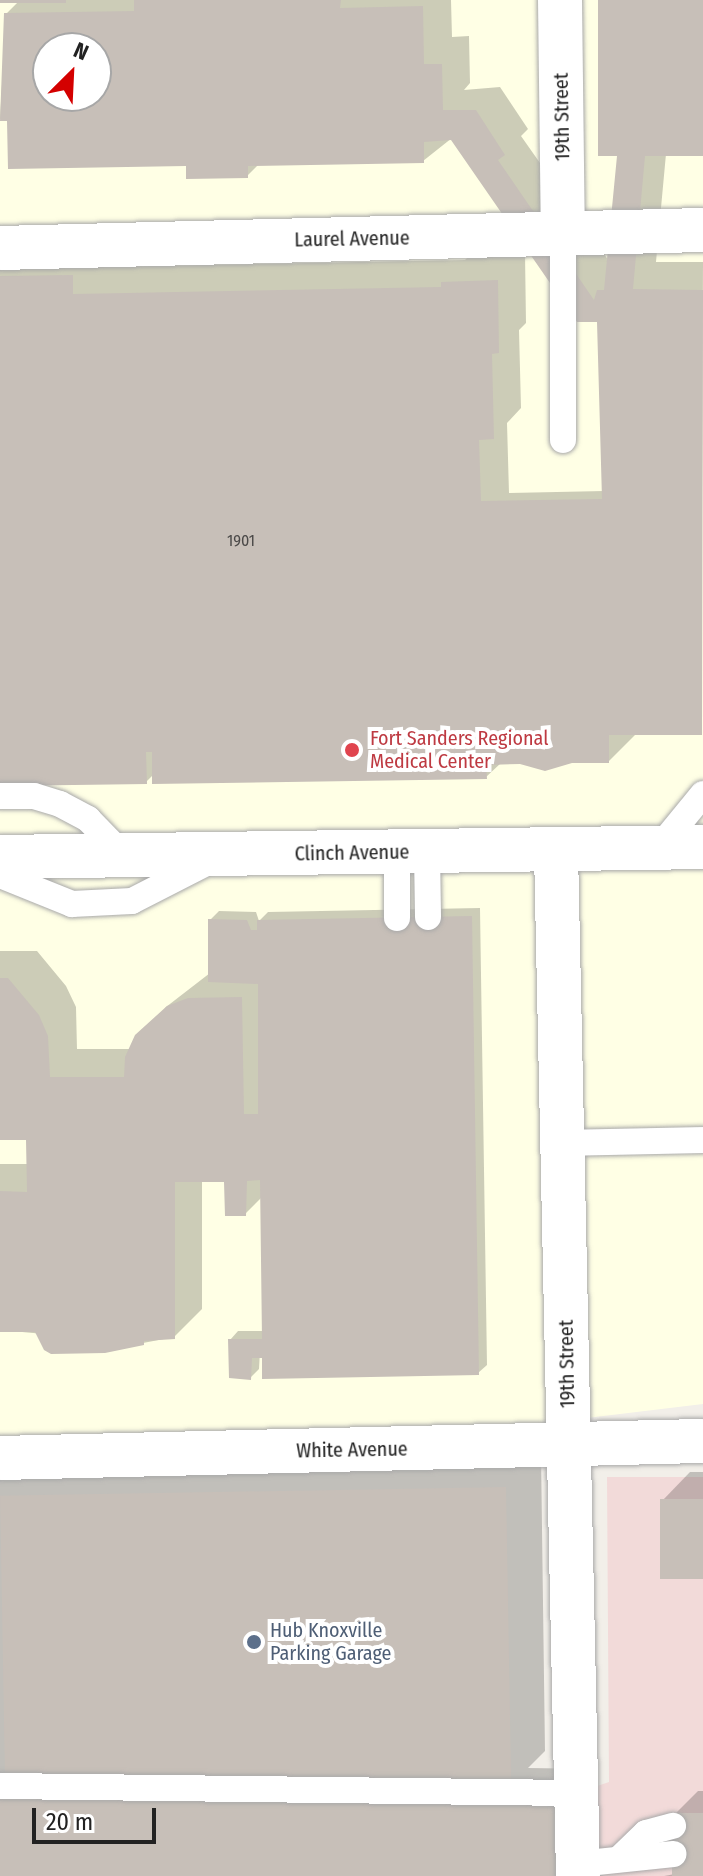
<!DOCTYPE html>
<style>
body{margin:0}
#map{position:relative;width:703px;height:1876px;overflow:hidden;background:#f2efe9;font-family:"Fira Sans Condensed",sans-serif}
div>[style]{position:absolute}
.commercial>*{inset:0;background:#f2dad9}
.education>*{inset:0;background:#ffffe5}
.shadow>*{inset:0;background:#0003}
.building>*{inset:0;background:#c7bfb8;transform-origin:0 0}
.roads{filter:drop-shadow(0 0 2px #a9a9a9) drop-shadow(0 0 2px #a9a9a9)}
.service>*{height:26px;margin:-13px;padding:0 13px;transform-origin:13px;border-radius:13px;background:#fff}
.minor>*{height:44px;margin:-22px;padding:0 22px;transform-origin:22px;border-radius:22px;background:#fff}
.tertiary>*{height:44px;margin:-22px;padding:0 22px;transform-origin:22px;border-radius:22px;background:#fff}
.dots>*{width:22px;height:22px;translate:-50% -50%;box-sizing:border-box;border:4px solid #fff;border-radius:50%}
span{translate:-50% -50%;white-space:nowrap;text-align:center;line-height:1.15;-webkit-text-stroke:8px #fff;paint-order:stroke}
.number-label{font-size:16px;color:#4b4948}
.number-label span{-webkit-text-stroke-width:0}
.street-label{font-size:20px;color:#222}
.health-label{font-size:20px;color:#be3a42}
.left{translate:0 -50%;text-align:left}
.service-label{font-size:20px;color:#4e5e75}
.north{position:absolute;left:32px;top:32px;width:80px;height:80px;box-sizing:border-box;background:#fff;border:2px solid #a7a7a7;border-radius:50%;rotate:24deg;font-size:22px;font-weight:700;line-height:32px;text-align:center;color:#222}
.north::after{content:'';display:block;margin:auto;width:28px;height:36px;background:#d40000;clip-path:polygon(50% 0,100% 100%,50% 72%,0 100%)}
.scale{position:absolute;left:32px;top:1808px;width:124px;height:36px;box-sizing:border-box;border:4px solid #222;border-top:0;padding-left:10px;font-size:24px;line-height:28px;white-space:nowrap;color:#222;-webkit-text-stroke:6px #fff;paint-order:stroke}
</style>
<div id="map">
<div class="commercial">
<div style="clip-path:polygon(607px 1477px,703px 1477px,703px 1876px,0 1876px,577px 1793px,609px 1782px)"></div>
</div>
<div class="education">
<div style="clip-path:polygon(evenodd,0 0,703px 0,703px 1404px,512px 1427px,0 1440px,0 0,48px 48px,96px 48px,96px 96px,48px 96px,48px 48px)"></div>
</div>
<div class="shadow">
<div style="clip-path:polygon(evenodd,0 0,451px 0,452px 37px,469px 36px,470px 83px,464px 90px,500px 87px,528px 129px,521px 136px,609px 261px,619px 157px,600px 0,703px 0,703px 154px,666px 154px,656px 262px,703px 262px,701px 733px,637px 733px,609px 761px,501px 763px,486px 777px,154px 774px,146px 782px,0 784px,0 249px,100px 267px,465px 260px,471px 254px,525px 253px,526px 323px,519px 330px,521px 408px,507px 423px,509px 493px,604px 491px,600px 317px,452px 138px,423px 161px,260px 163px,247px 176px,0 119px,6px 14px,19px 1px,0 0,48px 48px,96px 48px,96px 96px,48px 96px,48px 48px)"></div>
<div style="clip-path:polygon(480px 908px,487px 1365px,478px 1373px,260px 1351px,259px 1369px,250px 1378px,230px 1340px,238px 1331px,264px 1331px,262px 1197px,245px 1214px,226px 1180px,202px 1180px,202px 1309px,174px 1337px,143px 1343px,0 1330px,0 1164px,28px 1164px,28px 1138px,0 1138px,0 951px,37px 951px,66px 986px,76px 1007px,77px 1049px,131px 1049px,166px 1007px,210px 973px,210px 920px,219px 911px,256px 912px,259px 921px,268px 912px)"></div>
<div style="clip-path:polygon(541px 1453px,545px 1751px,528px 1768px,596px 1769px,599px 1876px,0 1876px,0 1462px)"></div>
<div style="clip-path:polygon(690px 1472px,703px 1472px,703px 1577px,662px 1501px)"></div>
<div style="clip-path:polygon(698px 1791px,703px 1791px,703px 1876px,664px 1876px,675px 1874px,674px 1815px)"></div>
</div>
<div class="building">
<div style="left:0;top:0;width:66px;height:3px"></div>
<div style="clip-path:polygon(evenodd,134px 0,341px 0,340px 8px,423px 6px,424px 64px,442px 64px,443px 110px,476px 110px,505px 155px,498px 160px,594px 300px,597px 290px,604px 290px,617px 156px,598px 156px,598px 0,703px 0,703px 156px,645px 156px,633px 289px,703px 290px,702px 735px,609px 735px,609px 763px,572px 763px,545px 771px,520px 764px,486px 765px,487px 779px,152px 784px,152px 752px,146px 752px,147px 784px,0 786px,0 276px,73px 275px,73px 294px,441px 287px,441px 282px,498px 280px,499px 353px,492px 354px,494px 439px,479px 440px,481px 501px,602px 499px,597px 322px,577px 322px,451px 140px,424px 142px,424px 163px,248px 166px,248px 178px,186px 179px,186px 166px,8px 169px,7px 121px,0 121px,4px 13px,134px 11px,134px 0,48px 48px,96px 48px,96px 96px,48px 96px,48px 48px)"></div>
<div style="clip-path:polygon(472px 916px,479px 1375px,262px 1379px,262px 1358px,252px 1358px,251px 1380px,229px 1378px,228px 1339px,262px 1339px,260px 1180px,247px 1181px,246px 1216px,225px 1216px,224px 1182px,175px 1182px,175px 1339px,144px 1341px,144px 1345px,105px 1353px,51px 1354px,44px 1350px,35px 1332px,0 1332px,0 1191px,27px 1192px,26px 1140px,0 1140px,0 978px,8px 978px,39px 1015px,48px 1036px,50px 1077px,124px 1077px,125px 1057px,135px 1035px,167px 1006px,188px 998px,242px 997px,244px 1114px,258px 1114px,258px 984px,208px 982px,208px 919px,247px 920px,251px 930px,257px 930px,257px 920px)"></div>
<div style="left:506px;top:1487px;width:301px;height:506px;rotate:89deg"></div>
<div style="left:703px;top:1499px;width:80px;height:43px;rotate:90deg"></div>
<div style="left:0;top:1794px;width:562px;height:82px;rotate:1deg"></div>
<div style="left:703px;top:1813px;width:63px;height:31px;rotate:90deg"></div>
</div>
<div class="roads">
<div class="service">
<div style="left:563px;top:233px;width:207px;rotate:90deg"></div>
<div style="left:0;top:796px;width:34px"></div>
<div style="left:34px;top:796px;width:27px;rotate:17deg"></div>
<div style="left:60px;top:804px;width:32px;rotate:28deg"></div>
<div style="left:88px;top:819px;width:52px;rotate:45.8deg"></div>
<div style="left:658px;top:849px;width:71px;rotate:-50.7deg"></div>
<div style="left:427px;top:852px;width:65px;rotate:89.1deg"></div>
<div style="left:0;top:875px;width:78px;rotate:21.9deg"></div>
<div style="left:72px;top:904px;width:60px;rotate:-2.9deg"></div>
<div style="left:132px;top:901px;width:90px;rotate:-27.1deg"></div>
<div style="left:397px;top:918px;width:65px;rotate:-90deg"></div>
<div style="left:562px;top:1143px;width:141px;rotate:-1.2deg"></div>
<div style="left:0;top:1786px;width:577px;rotate:0.7deg"></div>
<div style="left:619px;top:1859px;width:37px;rotate:-44deg"></div>
<div style="left:646px;top:1833px;width:28px;rotate:-15deg"></div>
<div style="left:578px;top:1864px;width:96px;rotate:-6deg"></div>
</div>
<div class="minor">
<div style="left:556px;top:851px;width:1025px;rotate:88.77deg"></div>
</div>
<div class="tertiary">
<div style="left:560px;top:0;width:233px;rotate:89.3deg"></div>
<div style="left:0;top:248px;width:703px;rotate:-1.47deg"></div>
<div style="left:0;top:857px;width:703px;rotate:-0.81deg"></div>
<div style="left:0;top:1458px;width:703px;rotate:-1.39deg"></div>
</div>
</div>
<div class="dots">
<div style="left:352px;top:750px;background:#e0444e"></div>
<div style="left:254px;top:1642px;background:#5c6f8a"></div>
</div>
<div class="number-label">
<span style="left:241px;top:541px">1901</span>
</div>
<div class="street-label">
<span style="left:562px;top:117px;rotate:-91deg">19th Street</span>
<span style="left:352px;top:239px;rotate:-1deg">Laurel Avenue</span>
<span style="left:352px;top:853px;rotate:-1deg">Clinch Avenue</span>
<span style="left:567px;top:1364px;rotate:-91deg">19th Street</span>
<span style="left:352px;top:1450px;rotate:-1deg">White Avenue</span>
</div>
<div class="health-label">
<span class="left" style="left:370px;top:750px">Fort Sanders Regional<br>Medical Center</span>
</div>
<div class="service-label">
<span class="left" style="left:270px;top:1642px">Hub Knoxville<br>Parking Garage</span>
</div>
<div class="north">N</div>
<div class="scale">20 m</div>
</div>
